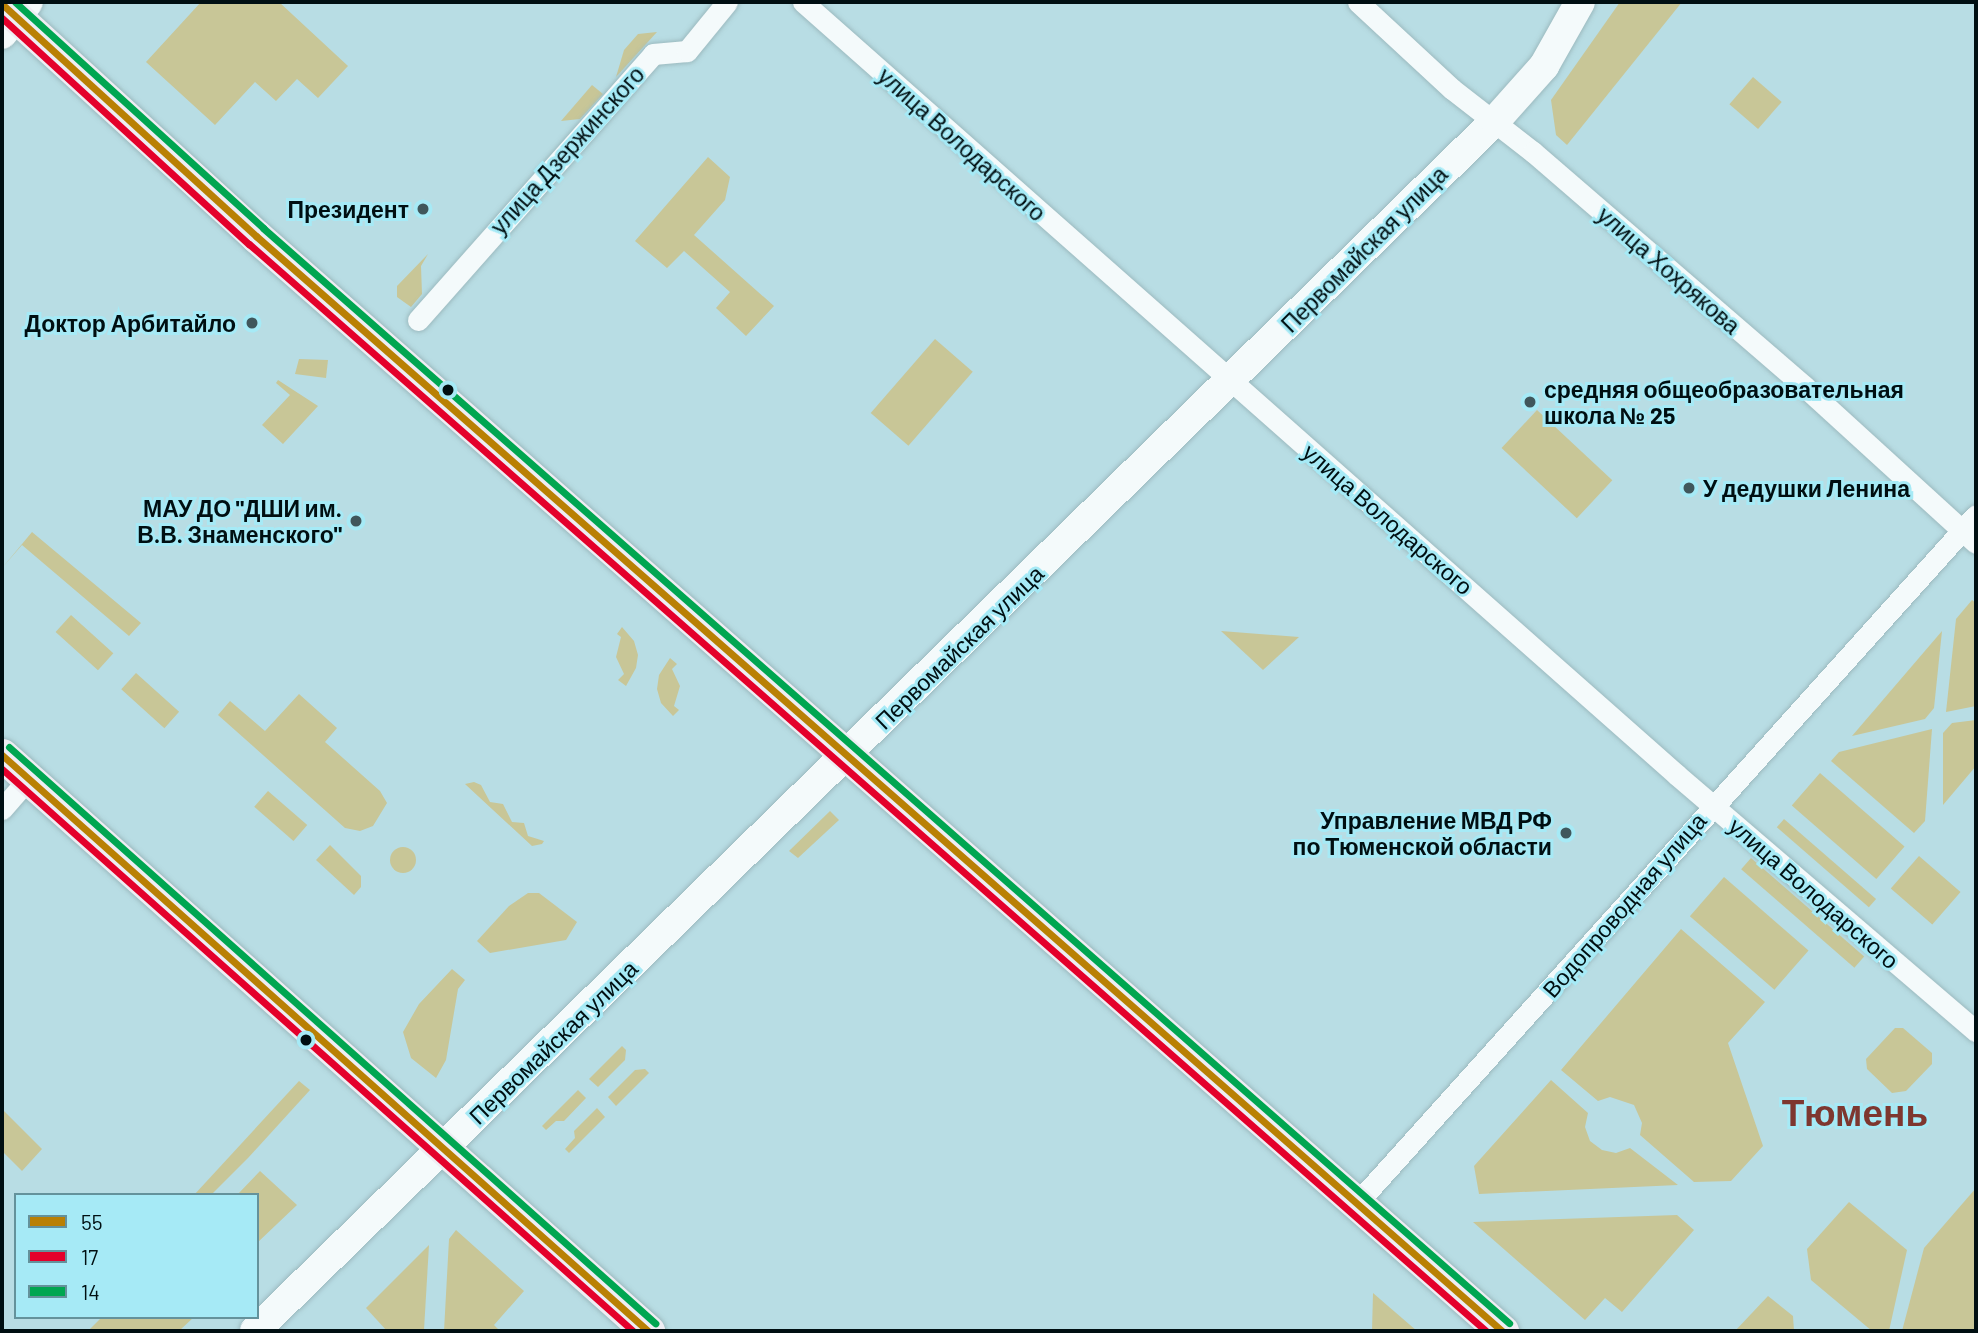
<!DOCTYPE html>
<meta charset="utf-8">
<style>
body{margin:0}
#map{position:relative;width:1978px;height:1333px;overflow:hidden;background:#b8dde4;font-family:Barlow,sans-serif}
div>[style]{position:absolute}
.green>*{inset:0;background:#c8c697;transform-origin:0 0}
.round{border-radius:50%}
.roads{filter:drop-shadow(0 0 2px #9cbabf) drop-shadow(0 0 2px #9cbabf)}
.street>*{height:21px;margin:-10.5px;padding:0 10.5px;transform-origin:10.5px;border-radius:10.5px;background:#f4fafb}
.secondary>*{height:30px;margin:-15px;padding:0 15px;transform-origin:15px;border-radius:15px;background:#f4fafb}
.primary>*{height:33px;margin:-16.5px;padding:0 16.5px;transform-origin:16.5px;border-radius:16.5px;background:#eeedf3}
.bus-1>*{height:7px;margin:-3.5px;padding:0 3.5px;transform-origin:3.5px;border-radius:3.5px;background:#b98004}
.bus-2>*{height:7px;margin:-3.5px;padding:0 3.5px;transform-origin:3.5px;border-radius:3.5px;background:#e4002b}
.bus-3>*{height:7px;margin:-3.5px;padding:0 3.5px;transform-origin:3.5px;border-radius:3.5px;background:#00a651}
.dots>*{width:19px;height:19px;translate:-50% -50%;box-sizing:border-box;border:4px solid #a6eaf6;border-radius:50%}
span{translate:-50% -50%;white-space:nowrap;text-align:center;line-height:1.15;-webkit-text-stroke:6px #a6eaf6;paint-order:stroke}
.street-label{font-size:23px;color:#000f12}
.poi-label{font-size:23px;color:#000f12;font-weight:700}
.right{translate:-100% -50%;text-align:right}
.left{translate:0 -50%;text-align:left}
.town-label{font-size:37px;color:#7e372f;font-weight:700}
.frame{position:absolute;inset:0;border:4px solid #000f12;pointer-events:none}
.legend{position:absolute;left:14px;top:1193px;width:245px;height:126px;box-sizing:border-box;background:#a6eaf6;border:2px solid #64929b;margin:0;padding:9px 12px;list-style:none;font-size:21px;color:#000f12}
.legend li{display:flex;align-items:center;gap:14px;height:35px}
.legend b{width:35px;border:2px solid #64929b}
</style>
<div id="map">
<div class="green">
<div style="clip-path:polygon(201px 2px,279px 2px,348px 66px,318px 98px,297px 79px,276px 101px,255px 82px,215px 125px,146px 62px)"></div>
<div style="clip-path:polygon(1620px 2px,1682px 2px,1567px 145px,1556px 135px,1551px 100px)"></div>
<div style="clip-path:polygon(657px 32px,616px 77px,624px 50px,638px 34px)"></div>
<div style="left:1753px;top:77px;width:38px;height:36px;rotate:41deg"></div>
<div style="clip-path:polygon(592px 85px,603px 94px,580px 119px,561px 121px)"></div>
<div style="clip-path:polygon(708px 157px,730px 177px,725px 200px,694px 235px,774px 306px,746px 336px,716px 308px,730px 292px,684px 251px,667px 268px,635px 241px)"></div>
<div style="clip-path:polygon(428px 254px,421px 266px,422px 294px,411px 307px,397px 297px,397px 286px)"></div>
<div style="left:935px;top:339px;width:50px;height:98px;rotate:41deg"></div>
<div style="clip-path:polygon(299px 359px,328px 360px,326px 378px,295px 374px)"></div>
<div style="clip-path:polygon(278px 380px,318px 406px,283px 444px,262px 425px,290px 395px,276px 383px)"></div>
<div style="left:1537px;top:410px;width:103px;height:52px;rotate:43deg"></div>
<div style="clip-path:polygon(32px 532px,141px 623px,129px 636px,22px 545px,2px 568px)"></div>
<div style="clip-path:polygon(1972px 600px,1976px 603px,1976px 706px,1946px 712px,1956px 619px)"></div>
<div style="left:71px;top:615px;width:57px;height:23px;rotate:42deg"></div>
<div style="clip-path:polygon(622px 627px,634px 641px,638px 655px,636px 668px,626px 686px,618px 680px,624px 674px,616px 657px,621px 637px,617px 634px)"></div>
<div style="clip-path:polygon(1221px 631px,1299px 637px,1263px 670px)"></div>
<div style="clip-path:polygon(1942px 631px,1934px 708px,1925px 719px,1852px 736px)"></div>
<div style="clip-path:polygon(670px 658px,677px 664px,672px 669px,680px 686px,674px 706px,679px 710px,673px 716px,661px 703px,657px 689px,659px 675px)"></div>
<div style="left:136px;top:673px;width:58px;height:22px;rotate:42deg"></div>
<div style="clip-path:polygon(299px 694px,337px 728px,325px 742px,380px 791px,387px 803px,373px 826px,360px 831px,345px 828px,218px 715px,230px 701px,265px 731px)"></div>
<div style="clip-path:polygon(1976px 720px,1976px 766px,1943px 805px,1943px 733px,1952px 723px)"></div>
<div style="clip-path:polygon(1932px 729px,1925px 821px,1914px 833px,1831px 761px,1839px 752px)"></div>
<div style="left:1820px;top:773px;width:112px;height:43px;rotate:41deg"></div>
<div style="clip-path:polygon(474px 782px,481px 785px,490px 802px,503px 804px,512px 822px,524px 823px,528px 836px,544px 841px,542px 844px,532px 846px,465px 784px)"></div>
<div style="left:268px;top:791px;width:52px;height:21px;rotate:41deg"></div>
<div style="clip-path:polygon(830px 811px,839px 820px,798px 858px,789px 851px)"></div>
<div style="left:1784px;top:819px;width:122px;height:11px;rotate:41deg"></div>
<div style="clip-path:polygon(330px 845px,361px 876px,361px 887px,354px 895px,316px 860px)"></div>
<div class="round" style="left:390px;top:847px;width:26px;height:26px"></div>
<div style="left:1919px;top:856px;width:55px;height:43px;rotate:41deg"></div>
<div style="left:1751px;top:858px;width:150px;height:15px;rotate:41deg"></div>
<div style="left:1724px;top:877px;width:112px;height:52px;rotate:41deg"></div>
<div style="clip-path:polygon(528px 893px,539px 893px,577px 922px,566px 940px,490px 953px,477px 941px,509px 906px)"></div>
<div style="clip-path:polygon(1681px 929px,1765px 1002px,1728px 1043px,1763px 1146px,1731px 1181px,1694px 1182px,1640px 1135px,1642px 1123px,1634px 1105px,1610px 1097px,1598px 1101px,1561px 1070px)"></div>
<div style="clip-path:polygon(452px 969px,465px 980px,458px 989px,446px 1060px,436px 1078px,411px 1058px,403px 1032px,419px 1004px)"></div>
<div style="clip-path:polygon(1895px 1028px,1903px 1028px,1932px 1053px,1932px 1064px,1906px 1091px,1892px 1093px,1867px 1069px,1866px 1059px)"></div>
<div style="clip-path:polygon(622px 1046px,626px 1050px,625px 1060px,598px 1087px,589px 1079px)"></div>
<div style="clip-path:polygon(645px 1069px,649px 1073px,616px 1106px,608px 1097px,635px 1070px)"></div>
<div style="clip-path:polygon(1551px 1080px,1588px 1113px,1585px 1127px,1590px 1141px,1602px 1150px,1616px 1153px,1630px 1148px,1678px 1185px,1479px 1194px,1474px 1166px)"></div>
<div style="clip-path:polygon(299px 1081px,310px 1090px,248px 1158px,211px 1195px,194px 1195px)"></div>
<div style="clip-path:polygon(578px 1090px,586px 1098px,564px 1121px,556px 1121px,546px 1130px,542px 1126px)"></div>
<div style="clip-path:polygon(597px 1108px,605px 1117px,569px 1153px,565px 1149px,575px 1138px,574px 1131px)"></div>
<div style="clip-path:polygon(2px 1109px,42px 1149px,22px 1171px,2px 1151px)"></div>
<div style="clip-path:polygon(260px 1171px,297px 1205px,257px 1243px,257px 1195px,237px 1195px)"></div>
<div style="clip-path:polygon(1976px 1188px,1976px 1331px,1902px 1331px,1924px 1248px)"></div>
<div style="clip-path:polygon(1849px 1202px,1907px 1250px,1889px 1331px,1872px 1331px,1811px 1280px,1807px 1249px)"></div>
<div style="clip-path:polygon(1677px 1215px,1694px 1230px,1622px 1312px,1605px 1298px,1585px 1320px,1473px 1222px)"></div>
<div style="clip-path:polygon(456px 1230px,524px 1291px,494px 1325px,500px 1331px,444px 1331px,449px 1239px)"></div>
<div style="clip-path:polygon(429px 1245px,424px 1330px,387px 1331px,366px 1308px)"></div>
<div style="clip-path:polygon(1373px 1293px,1417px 1331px,1372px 1331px)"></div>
<div style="clip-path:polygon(1768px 1296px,1793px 1316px,1794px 1331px,1735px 1331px)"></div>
<div style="clip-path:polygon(102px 1317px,194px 1317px,179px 1331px,88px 1331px)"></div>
</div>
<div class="roads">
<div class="street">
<div style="left:803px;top:2px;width:1167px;rotate:41.49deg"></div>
<div style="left:1677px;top:775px;width:394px;rotate:40.6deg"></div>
<div style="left:1358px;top:2px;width:128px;rotate:42.8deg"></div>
<div style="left:1452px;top:89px;width:103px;rotate:37.9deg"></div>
<div style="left:1533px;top:152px;width:359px;rotate:40.8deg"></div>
<div style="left:1805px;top:387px;width:231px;rotate:42.4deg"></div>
<div style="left:418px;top:320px;width:355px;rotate:-48.5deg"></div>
<div style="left:653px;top:54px;width:34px;rotate:-5deg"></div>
<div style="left:687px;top:51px;width:63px;rotate:-50.8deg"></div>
<div style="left:2px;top:809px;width:40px;rotate:-49deg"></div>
<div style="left:1357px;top:1203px;width:925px;rotate:-48.02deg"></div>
</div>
<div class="secondary">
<div style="left:2px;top:34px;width:41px;rotate:-50.9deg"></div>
<div style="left:255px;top:1331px;width:1733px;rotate:-44.3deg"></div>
<div style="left:1495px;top:121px;width:74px;rotate:-48.3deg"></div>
<div style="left:1544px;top:66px;width:73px;rotate:-60.6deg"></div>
</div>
<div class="primary">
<div style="left:2px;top:4px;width:344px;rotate:42.4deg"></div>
<div style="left:256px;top:236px;width:1659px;rotate:41.31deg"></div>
<div style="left:2px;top:755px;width:866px;rotate:41.72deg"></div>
</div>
</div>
<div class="bus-1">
<div style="left:2px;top:4px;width:344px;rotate:42.4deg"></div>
<div style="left:256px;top:236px;width:1659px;rotate:41.31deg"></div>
<div style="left:2px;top:755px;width:866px;rotate:41.72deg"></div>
</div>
<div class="bus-2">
<div style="left:2px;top:18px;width:335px;rotate:42.5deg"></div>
<div style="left:249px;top:244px;width:1647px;rotate:41.31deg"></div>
<div style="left:2px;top:769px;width:845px;rotate:41.69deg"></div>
</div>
<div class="bus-3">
<div style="left:15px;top:2px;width:336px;rotate:42.3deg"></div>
<div style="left:263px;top:228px;width:1659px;rotate:41.31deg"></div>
<div style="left:9px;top:747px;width:866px;rotate:41.72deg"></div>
</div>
<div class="dots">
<div style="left:423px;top:209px;background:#40575c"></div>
<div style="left:252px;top:323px;background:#40575c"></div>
<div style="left:448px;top:390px;background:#000f12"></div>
<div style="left:1530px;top:402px;background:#40575c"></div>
<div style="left:1689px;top:488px;background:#40575c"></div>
<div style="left:356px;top:521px;background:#40575c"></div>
<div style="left:1566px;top:833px;background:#40575c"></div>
<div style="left:306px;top:1040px;background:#000f12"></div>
</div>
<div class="street-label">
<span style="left:962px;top:144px;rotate:42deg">улица Володарского</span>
<span style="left:567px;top:150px;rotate:-48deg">улица Дзержинского</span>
<span style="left:1364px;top:249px;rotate:-45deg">Первомайская улица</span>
<span style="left:1669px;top:270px;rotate:41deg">улица Хохрякова</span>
<span style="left:1388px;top:519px;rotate:41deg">улица Володарского</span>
<span style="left:959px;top:647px;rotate:-44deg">Первомайская улица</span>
<span style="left:1814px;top:893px;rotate:41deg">улица Володарского</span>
<span style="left:1624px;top:905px;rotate:-49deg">Водопроводная улица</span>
<span style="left:553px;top:1042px;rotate:-44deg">Первомайская улица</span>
</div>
<div class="poi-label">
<span class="right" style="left:409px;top:209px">Президент</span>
<span class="right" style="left:236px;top:323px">Доктор Арбитайло</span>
<span class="left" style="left:1544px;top:402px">средняя общеобразовательная<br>школа № 25</span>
<span class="left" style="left:1703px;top:488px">У дедушки Ленина</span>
<span class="right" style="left:342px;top:521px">МАУ ДО "ДШИ им.<br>В.В. Знаменского"</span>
<span class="right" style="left:1552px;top:833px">Управление МВД РФ<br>по Тюменской области</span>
</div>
<div class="town-label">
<span style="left:1855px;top:1111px">Тюмень</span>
</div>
<div class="frame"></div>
<ul class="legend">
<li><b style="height:9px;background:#b98004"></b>55</li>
<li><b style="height:9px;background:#e4002b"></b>17</li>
<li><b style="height:9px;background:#00a651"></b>14</li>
</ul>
</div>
